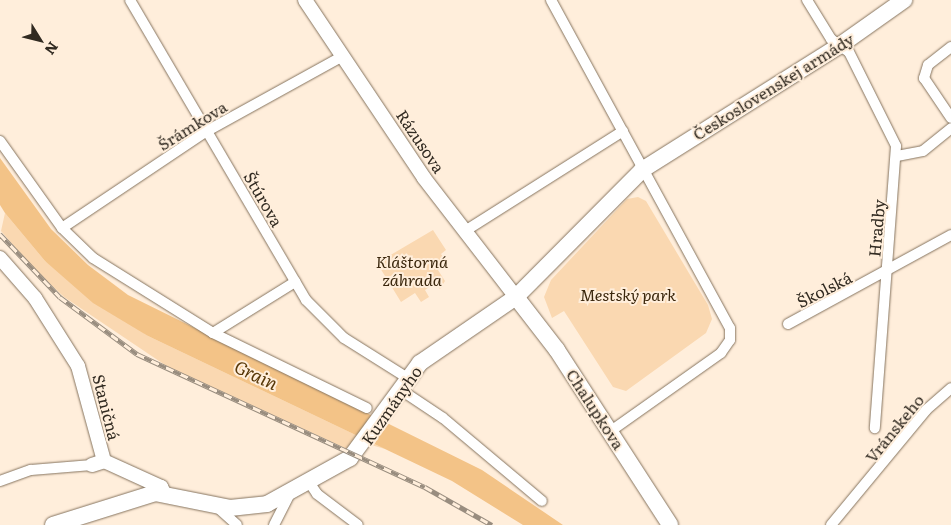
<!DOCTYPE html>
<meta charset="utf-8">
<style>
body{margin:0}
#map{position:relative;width:951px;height:525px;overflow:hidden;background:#ffeedb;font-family:Literata,serif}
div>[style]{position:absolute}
.green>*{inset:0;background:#fad8b1}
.water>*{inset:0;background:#f3c387}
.roads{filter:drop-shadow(0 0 1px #86745f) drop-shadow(0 0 1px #86745f)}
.street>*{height:10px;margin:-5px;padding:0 5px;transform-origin:5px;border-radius:5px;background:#fff}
.secondary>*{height:14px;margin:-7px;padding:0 7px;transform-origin:7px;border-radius:7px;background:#fff}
.primary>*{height:16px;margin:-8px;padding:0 8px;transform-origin:8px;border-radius:8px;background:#fff}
.rail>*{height:4.5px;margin-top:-2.25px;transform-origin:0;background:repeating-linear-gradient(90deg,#ffeedb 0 8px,#998d7f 0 16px);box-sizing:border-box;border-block:1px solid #998d7f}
span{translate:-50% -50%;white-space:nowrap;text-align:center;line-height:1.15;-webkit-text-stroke:4px #ffeedb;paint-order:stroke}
.street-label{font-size:16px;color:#312a21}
.park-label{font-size:16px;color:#3a260c;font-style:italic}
.water-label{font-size:18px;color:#593909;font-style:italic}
.north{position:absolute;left:15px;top:15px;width:50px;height:50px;-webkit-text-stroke:4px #ffeedb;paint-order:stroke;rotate:126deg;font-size:14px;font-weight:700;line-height:20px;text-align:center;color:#312a21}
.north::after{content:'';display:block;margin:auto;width:18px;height:22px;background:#312a21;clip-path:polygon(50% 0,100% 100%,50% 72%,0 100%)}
</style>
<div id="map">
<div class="green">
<div style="clip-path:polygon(638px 197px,646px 201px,708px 305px,712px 319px,706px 333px,626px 391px,613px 387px,564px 311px,552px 318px,544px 297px,551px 280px,627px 199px)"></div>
<div style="clip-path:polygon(5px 213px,45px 261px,148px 336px,385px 449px,357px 441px,347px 449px,168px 367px,64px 297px,32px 267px,1px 231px)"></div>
<div style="clip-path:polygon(433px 230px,446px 250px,441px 254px,445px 260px,438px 270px,445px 281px,440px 289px,435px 283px,425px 290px,429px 297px,421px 302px,415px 293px,401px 302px,377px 263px)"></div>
</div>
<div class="water">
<div style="clip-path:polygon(0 158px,51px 229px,88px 265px,128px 295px,482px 470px,563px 525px,523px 525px,452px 481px,148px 336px,93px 303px,45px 261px,5px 213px,0 205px)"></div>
</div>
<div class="roads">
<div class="street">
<div style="left:130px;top:0;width:348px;rotate:59.6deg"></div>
<div style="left:306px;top:300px;width:54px;rotate:45deg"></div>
<div style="left:344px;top:338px;width:77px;rotate:32.2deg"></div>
<div style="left:551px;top:0;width:374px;rotate:61.4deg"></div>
<div style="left:730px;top:328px;width:12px;rotate:90deg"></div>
<div style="left:730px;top:340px;width:16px;rotate:125deg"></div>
<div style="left:721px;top:353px;width:135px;rotate:144.7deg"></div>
<div style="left:807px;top:0;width:46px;rotate:58.4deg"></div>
<div style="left:831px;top:39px;width:22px;rotate:36deg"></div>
<div style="left:849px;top:52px;width:105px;rotate:63.4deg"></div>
<div style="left:896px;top:146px;width:283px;rotate:94.3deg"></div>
<div style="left:951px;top:47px;width:29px;rotate:142deg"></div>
<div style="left:928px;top:65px;width:14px;rotate:107deg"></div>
<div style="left:924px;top:78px;width:48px;rotate:56deg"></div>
<div style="left:0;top:141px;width:107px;rotate:54.5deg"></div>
<div style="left:62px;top:228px;width:43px;rotate:44.1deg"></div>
<div style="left:93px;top:258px;width:142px;rotate:32deg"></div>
<div style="left:213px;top:333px;width:171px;rotate:26deg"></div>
<div style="left:897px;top:156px;width:26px;rotate:-11deg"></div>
<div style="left:923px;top:151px;width:36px;rotate:-39deg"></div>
<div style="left:62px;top:228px;width:174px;rotate:-33.8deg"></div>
<div style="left:207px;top:131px;width:155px;rotate:-28.9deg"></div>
<div style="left:465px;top:231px;width:187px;rotate:-32.3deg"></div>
<div style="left:788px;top:324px;width:186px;rotate:-28.6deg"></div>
<div style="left:213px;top:333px;width:97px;rotate:-31.9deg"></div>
<div style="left:401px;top:390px;width:50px;rotate:33.7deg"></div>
<div style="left:443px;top:418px;width:129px;rotate:40deg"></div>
<div style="left:0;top:481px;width:33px;rotate:-20deg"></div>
<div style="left:31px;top:470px;width:61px;rotate:-4.7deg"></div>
<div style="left:309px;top:482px;width:14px;rotate:56deg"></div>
<div style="left:317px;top:494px;width:51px;rotate:37.1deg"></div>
<div style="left:216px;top:506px;width:28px;rotate:42deg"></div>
<div style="left:274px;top:525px;width:35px;rotate:-63deg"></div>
<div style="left:831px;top:525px;width:149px;rotate:-50.4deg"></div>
<div style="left:926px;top:410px;width:33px;rotate:-41deg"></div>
</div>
<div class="secondary">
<div style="left:305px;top:0;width:214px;rotate:56.2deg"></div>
<div style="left:424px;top:178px;width:150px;rotate:52.3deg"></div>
<div style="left:0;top:258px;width:53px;rotate:48.8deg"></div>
<div style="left:35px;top:298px;width:80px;rotate:57.7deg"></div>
<div style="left:78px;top:366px;width:98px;rotate:74.7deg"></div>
<div style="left:104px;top:461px;width:63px;rotate:24.5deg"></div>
<div style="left:161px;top:487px;width:7px;rotate:63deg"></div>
<div style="left:92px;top:465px;width:13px;rotate:-18deg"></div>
</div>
<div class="primary">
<div style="left:516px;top:297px;width:67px;rotate:52.3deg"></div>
<div style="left:557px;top:350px;width:208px;rotate:57.1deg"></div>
<div style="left:53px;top:525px;width:107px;rotate:-17.4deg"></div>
<div style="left:155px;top:493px;width:76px;rotate:11.3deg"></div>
<div style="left:230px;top:508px;width:37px;rotate:-6deg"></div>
<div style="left:267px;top:504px;width:95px;rotate:-29deg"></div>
<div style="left:350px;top:458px;width:118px;rotate:-53.6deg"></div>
<div style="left:420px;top:363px;width:116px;rotate:-34.5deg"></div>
<div style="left:516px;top:297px;width:179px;rotate:-45.2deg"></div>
<div style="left:642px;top:170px;width:233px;rotate:-32.2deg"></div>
<div style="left:839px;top:46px;width:80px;rotate:-35.3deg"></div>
</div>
</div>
<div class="rail">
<div style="left:0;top:234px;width:87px;rotate:46.4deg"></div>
<div style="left:60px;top:297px;width:96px;rotate:36.5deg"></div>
<div style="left:137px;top:354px;width:317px;rotate:24.8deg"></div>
<div style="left:425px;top:487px;width:77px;rotate:29.6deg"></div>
</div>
<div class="street-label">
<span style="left:773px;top:86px;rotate:-32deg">Československej armády</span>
<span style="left:192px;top:125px;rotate:-32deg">Šrámkova</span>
<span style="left:421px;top:141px;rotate:56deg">Rázusova</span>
<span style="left:264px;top:199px;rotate:60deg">Štúrova</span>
<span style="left:876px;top:228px;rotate:-85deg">Hradby</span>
<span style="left:824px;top:289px;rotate:-27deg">Školská</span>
<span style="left:391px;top:405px;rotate:-55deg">Kuzmányho</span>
<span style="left:107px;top:407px;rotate:76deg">Staničná</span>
<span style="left:596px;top:409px;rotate:57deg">Chalupkova</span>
<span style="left:894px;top:428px;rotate:-51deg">Vránskeho</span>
</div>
<div class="park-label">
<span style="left:412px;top:270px">Kláštorná<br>záhrada</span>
<span style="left:628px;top:294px">Mestský park</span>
</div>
<div class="water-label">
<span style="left:256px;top:375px;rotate:25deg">Grain</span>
</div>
<div class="north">N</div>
</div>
